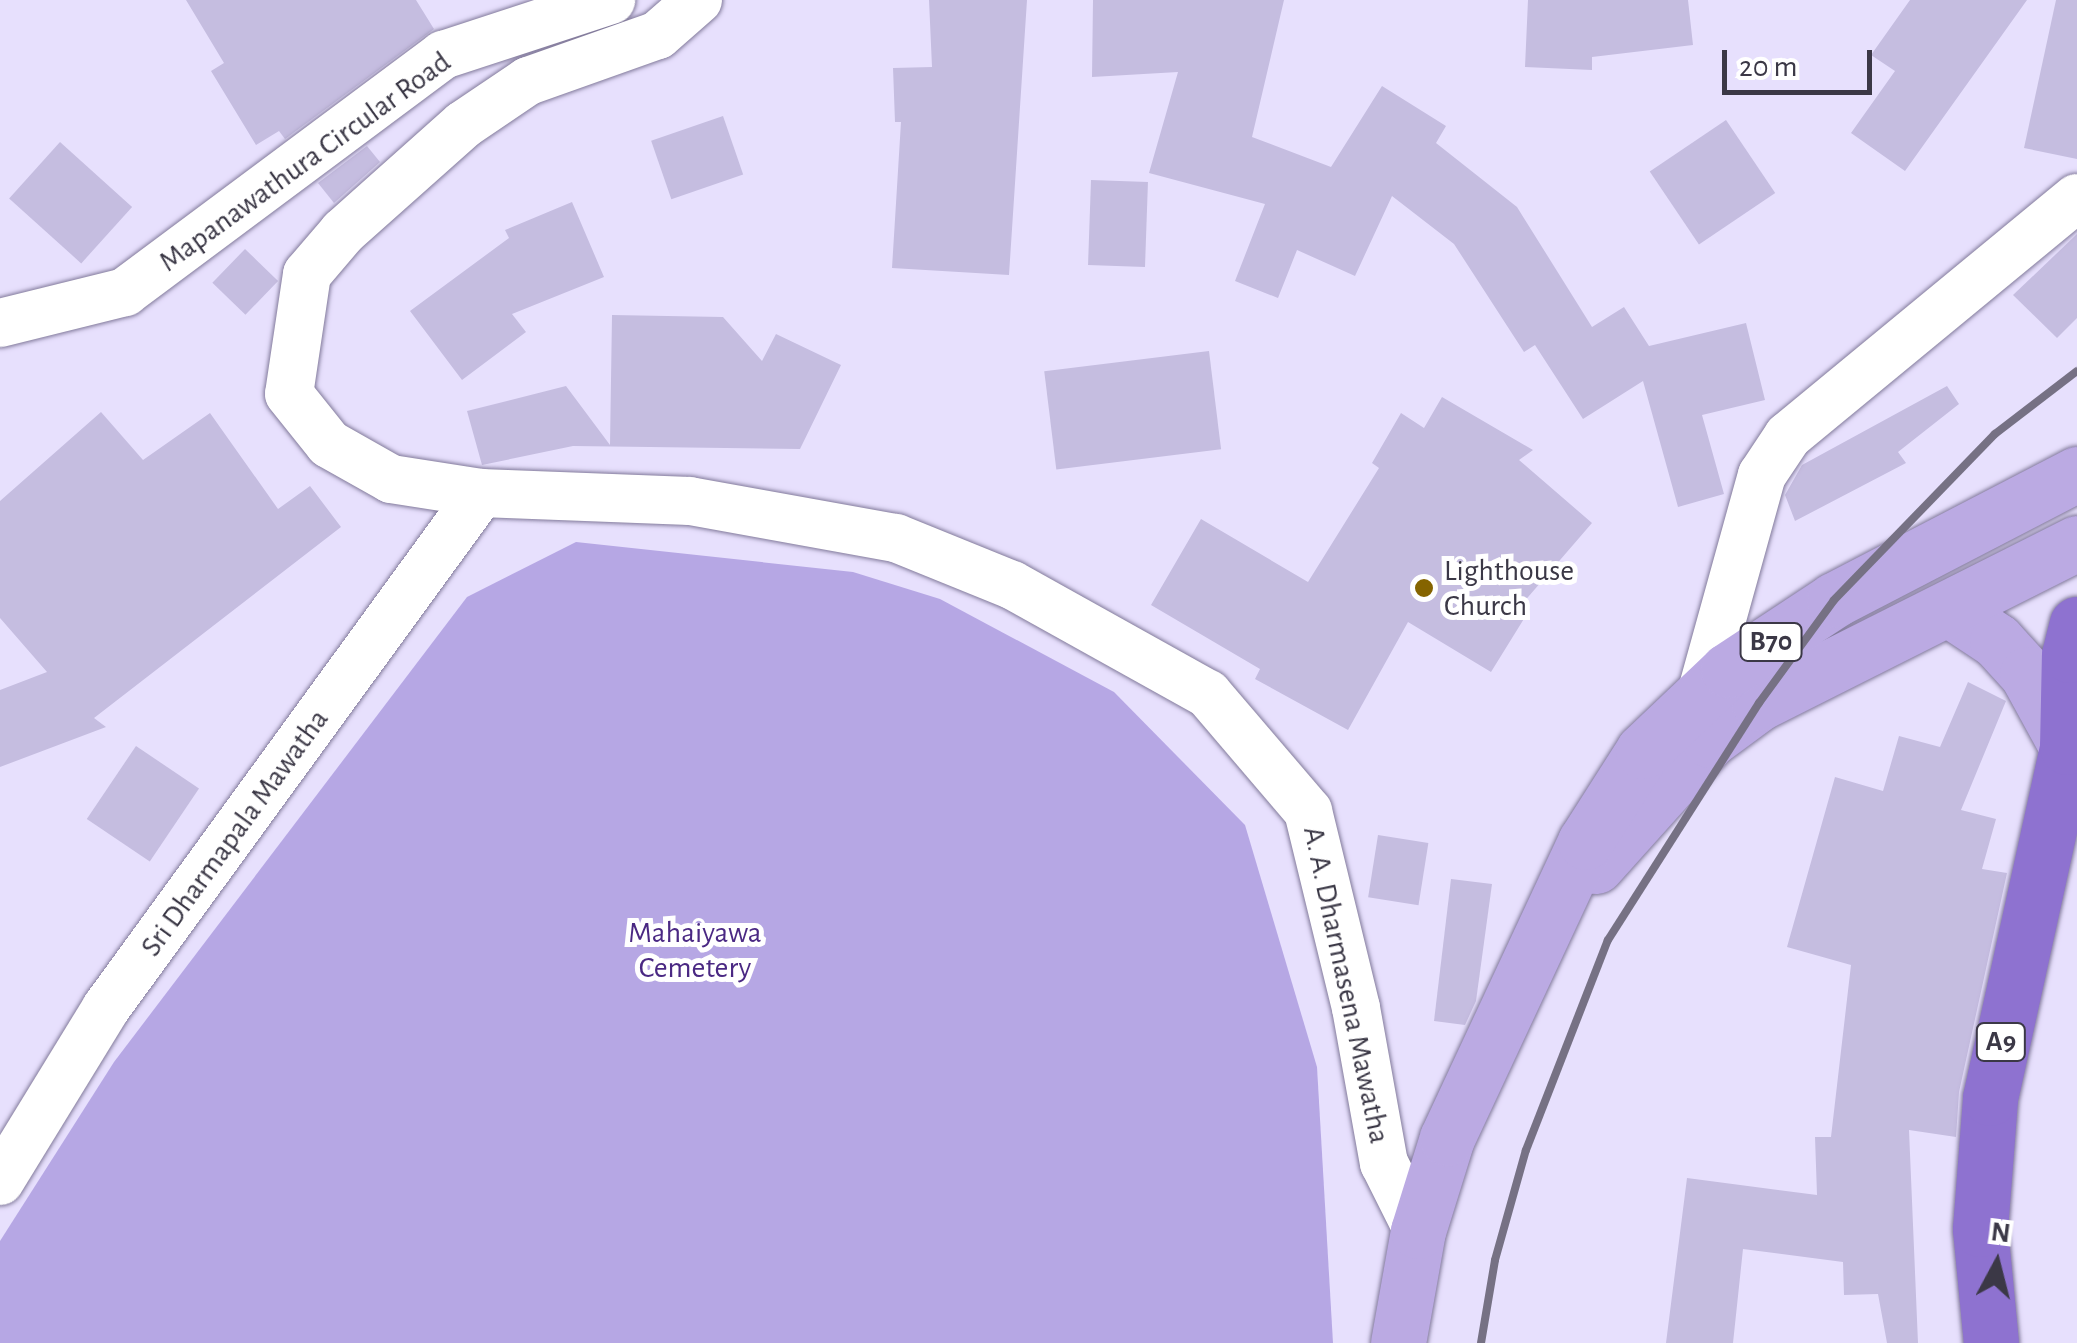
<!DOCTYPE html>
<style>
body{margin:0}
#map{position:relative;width:2077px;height:1343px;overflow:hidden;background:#e7e0fd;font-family:"Alegreya Sans",sans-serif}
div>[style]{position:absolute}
.green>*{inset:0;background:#b6a7e4}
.building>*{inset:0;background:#c5bde0;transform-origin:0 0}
.roads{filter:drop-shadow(0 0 2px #827a9b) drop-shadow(0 0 2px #827a9b)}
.street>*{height:48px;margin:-24px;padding:0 24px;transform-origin:24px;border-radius:24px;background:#fff}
.primary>*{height:55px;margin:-27.5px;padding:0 27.5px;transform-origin:27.5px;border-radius:27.5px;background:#bbaae3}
.highway>*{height:55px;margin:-27.5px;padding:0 27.5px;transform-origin:27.5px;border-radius:27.5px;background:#8e72d0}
.rail>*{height:8px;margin:-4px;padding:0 4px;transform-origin:4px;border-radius:4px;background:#767184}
.dots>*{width:28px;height:28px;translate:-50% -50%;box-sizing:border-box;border:5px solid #fff;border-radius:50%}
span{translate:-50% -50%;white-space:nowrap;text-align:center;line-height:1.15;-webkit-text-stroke:10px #fff;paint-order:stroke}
.shield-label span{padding:2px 8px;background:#fff;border:2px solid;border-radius:8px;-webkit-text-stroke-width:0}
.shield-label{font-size:28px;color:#3b3846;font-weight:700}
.street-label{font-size:30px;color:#3b3846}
.poi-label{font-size:30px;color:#3b3846}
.left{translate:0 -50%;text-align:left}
.park-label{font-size:30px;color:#4a2883}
.north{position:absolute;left:1947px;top:1213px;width:100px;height:100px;-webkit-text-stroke:8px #fff;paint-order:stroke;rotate:7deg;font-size:28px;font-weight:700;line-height:40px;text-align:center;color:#3b3846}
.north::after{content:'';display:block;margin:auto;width:35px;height:45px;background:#3b3846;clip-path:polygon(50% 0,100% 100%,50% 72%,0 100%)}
.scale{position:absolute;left:1722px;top:50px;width:150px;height:45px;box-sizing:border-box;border:5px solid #3b3846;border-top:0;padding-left:12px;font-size:30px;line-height:35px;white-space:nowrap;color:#3b3846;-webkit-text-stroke:8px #fff;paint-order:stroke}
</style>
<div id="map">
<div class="green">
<div style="clip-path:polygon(576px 542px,853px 572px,940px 599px,1114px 692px,1245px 825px,1317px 1067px,1333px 1343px,0 1343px,0 1241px,114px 1062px,467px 597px)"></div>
</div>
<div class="building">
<div style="clip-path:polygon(186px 0,416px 0,434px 29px,285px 139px,279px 131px,256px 145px,211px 71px,224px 63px)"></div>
<div style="clip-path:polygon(929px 0,1027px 0,1009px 275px,892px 268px,901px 122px,895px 122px,893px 68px,932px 67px)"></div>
<div style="clip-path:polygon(1093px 0,1284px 0,1252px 137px,1331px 167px,1382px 86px,1446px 126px,1436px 143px,1517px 207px,1592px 327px,1624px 307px,1649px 346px,1746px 323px,1765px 400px,1702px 415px,1724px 494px,1678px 507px,1643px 381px,1583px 419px,1535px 345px,1524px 352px,1454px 244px,1392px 196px,1355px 276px,1297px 250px,1278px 298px,1235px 281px,1265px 204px,1149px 173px,1178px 72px,1092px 77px)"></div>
<div style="clip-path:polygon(1528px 0,1688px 0,1693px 45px,1592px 57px,1592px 70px,1525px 67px)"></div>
<div style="clip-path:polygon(1910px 0,2027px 0,1905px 171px,1851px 133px,1895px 71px,1871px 55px)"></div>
<div style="clip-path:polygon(2056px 0,2077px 0,2077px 159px,2024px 148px)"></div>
<div style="left:723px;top:116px;width:62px;height:76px;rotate:71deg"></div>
<div style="left:1726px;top:120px;width:88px;height:92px;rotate:56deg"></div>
<div style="left:60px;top:142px;width:97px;height:76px;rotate:42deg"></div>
<div style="clip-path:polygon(367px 146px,380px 162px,334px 203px,318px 183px)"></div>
<div style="left:1091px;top:180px;width:57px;height:85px;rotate:2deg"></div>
<div style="clip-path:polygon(572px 202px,604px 277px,512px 314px,526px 332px,462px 380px,410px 311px,509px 238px,505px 230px)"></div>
<div style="clip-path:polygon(2077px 234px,2077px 318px,2057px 338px,2013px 295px)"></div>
<div style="left:245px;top:249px;width:46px;height:47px;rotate:44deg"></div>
<div style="clip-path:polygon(612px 315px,723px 317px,762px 361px,776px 334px,841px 365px,800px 449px,573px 446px,482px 465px,467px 411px,566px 386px,610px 445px)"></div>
<div style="left:1209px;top:351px;width:99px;height:166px;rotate:83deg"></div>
<div style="clip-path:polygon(1947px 386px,1959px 404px,1898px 452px,1906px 463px,1795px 521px,1785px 495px,1802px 465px)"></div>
<div style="clip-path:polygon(1442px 397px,1533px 450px,1519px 460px,1592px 523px,1522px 604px,1530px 609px,1491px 672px,1408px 622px,1348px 730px,1255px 679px,1260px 669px,1151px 605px,1201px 519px,1308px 582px,1379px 468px,1372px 463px,1401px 413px,1424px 428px)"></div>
<div style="clip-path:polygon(101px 412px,143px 460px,210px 413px,278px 509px,310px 486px,341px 527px,94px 718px,106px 727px,0 767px,0 690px,47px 672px,0 618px,0 501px)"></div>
<div style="clip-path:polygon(1968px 682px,2006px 701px,1961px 810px,1996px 819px,1982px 869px,2007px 873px,1959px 1092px,1956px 1137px,1909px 1130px,1918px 1343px,1887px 1343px,1878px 1294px,1844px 1295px,1843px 1262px,1743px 1249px,1733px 1343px,1666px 1343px,1687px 1178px,1817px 1195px,1815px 1137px,1831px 1137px,1851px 965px,1787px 947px,1835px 777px,1883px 791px,1899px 736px,1940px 747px)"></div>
<div style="left:136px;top:746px;width:76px;height:88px;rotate:34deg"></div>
<div style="left:1378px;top:835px;width:51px;height:63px;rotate:9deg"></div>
<div style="clip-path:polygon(1451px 879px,1492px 884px,1476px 1001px,1465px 1025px,1434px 1021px)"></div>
</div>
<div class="roads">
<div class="street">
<div style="left:698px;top:0;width:53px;rotate:138.8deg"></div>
<div style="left:658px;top:35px;width:138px;rotate:160.5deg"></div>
<div style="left:528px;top:81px;width:78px;rotate:145.9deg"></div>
<div style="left:463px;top:125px;width:161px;rotate:138.3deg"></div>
<div style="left:343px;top:232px;width:55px;rotate:130.6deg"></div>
<div style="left:307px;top:274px;width:121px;rotate:98.5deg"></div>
<div style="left:289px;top:394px;width:64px;rotate:51.3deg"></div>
<div style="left:329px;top:444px;width:71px;rotate:29.4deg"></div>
<div style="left:391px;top:479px;width:91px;rotate:8.8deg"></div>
<div style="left:481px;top:493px;width:209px;rotate:2.2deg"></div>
<div style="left:690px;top:501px;width:209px;rotate:10.2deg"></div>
<div style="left:896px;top:538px;width:125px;rotate:22.1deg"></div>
<div style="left:1012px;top:585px;width:224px;rotate:29.1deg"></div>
<div style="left:1208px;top:694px;width:154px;rotate:49.5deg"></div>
<div style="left:1308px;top:811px;width:203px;rotate:76.3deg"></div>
<div style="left:1356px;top:1008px;width:158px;rotate:79.8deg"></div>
<div style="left:1384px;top:1163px;width:76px;rotate:63.4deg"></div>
<div style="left:0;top:323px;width:129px;rotate:-13.9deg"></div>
<div style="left:125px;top:292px;width:397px;rotate:-36.7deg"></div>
<div style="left:443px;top:55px;width:177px;rotate:-18.1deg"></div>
<div style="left:1702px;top:691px;width:224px;rotate:-74.5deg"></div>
<div style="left:1762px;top:475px;width:47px;rotate:-56.3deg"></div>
<div style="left:1788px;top:436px;width:374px;rotate:-39.5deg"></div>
<div style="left:0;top:1181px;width:203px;rotate:-58.5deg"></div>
<div style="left:106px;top:1008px;width:637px;rotate:-53.94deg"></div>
</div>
<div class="primary">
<div style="left:1949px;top:609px;width:58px;rotate:33.7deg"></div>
<div style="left:1997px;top:641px;width:45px;rotate:47.7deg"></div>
<div style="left:2027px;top:674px;width:83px;rotate:61.3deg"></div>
<div style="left:1596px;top:866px;width:169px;rotate:-48.1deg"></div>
<div style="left:1709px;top:740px;width:62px;rotate:-36.5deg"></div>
<div style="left:1759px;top:703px;width:356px;rotate:-26.7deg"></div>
<div style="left:1398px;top:1343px;width:114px;rotate:-79.9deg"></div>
<div style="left:1418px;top:1231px;width:97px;rotate:-72.7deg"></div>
<div style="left:1447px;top:1138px;width:327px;rotate:-65deg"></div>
<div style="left:1585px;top:842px;width:108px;rotate:-57.5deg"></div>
<div style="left:1643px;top:751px;width:117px;rotate:-43.6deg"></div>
<div style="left:1728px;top:670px;width:127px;rotate:-33.4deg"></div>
<div style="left:1834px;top:600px;width:274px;rotate:-27.4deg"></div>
</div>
<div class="highway">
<div style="left:1991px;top:1343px;width:115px;rotate:-95.5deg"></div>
<div style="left:1980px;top:1229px;width:131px;rotate:-85.6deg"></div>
<div style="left:1990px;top:1098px;width:359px;rotate:-77.6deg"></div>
<div style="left:2067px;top:747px;width:92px;rotate:-88.8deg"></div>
<div style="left:2069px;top:655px;width:32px;rotate:-76deg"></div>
</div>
</div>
<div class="rail">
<div style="left:1481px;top:1343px;width:84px;rotate:-80.4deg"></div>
<div style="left:1495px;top:1260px;width:114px;rotate:-74.3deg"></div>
<div style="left:1526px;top:1150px;width:225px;rotate:-68.7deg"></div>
<div style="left:1608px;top:940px;width:281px;rotate:-57.5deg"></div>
<div style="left:1759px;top:703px;width:127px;rotate:-53.9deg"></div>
<div style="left:1834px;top:600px;width:231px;rotate:-45.9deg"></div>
<div style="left:1995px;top:434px;width:103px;rotate:-37.5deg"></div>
</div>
<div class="dots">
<div style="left:1424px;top:588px;background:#856400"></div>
</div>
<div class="shield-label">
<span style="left:1771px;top:642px">B70</span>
<span style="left:2001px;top:1042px">A9</span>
</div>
<div class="street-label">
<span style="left:305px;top:162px;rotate:-36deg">Mapanawathura Circular Road</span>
<span style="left:235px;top:833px;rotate:-54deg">Sri Dharmapala Mawatha</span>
<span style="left:1346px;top:985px;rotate:78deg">A. A. Dharmasena Mawatha</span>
</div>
<div class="poi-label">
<span class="left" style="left:1444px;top:588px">Lighthouse<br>Church</span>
</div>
<div class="park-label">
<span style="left:695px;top:950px">Mahaiyawa<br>Cemetery</span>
</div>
<div class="north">N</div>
<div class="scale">20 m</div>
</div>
